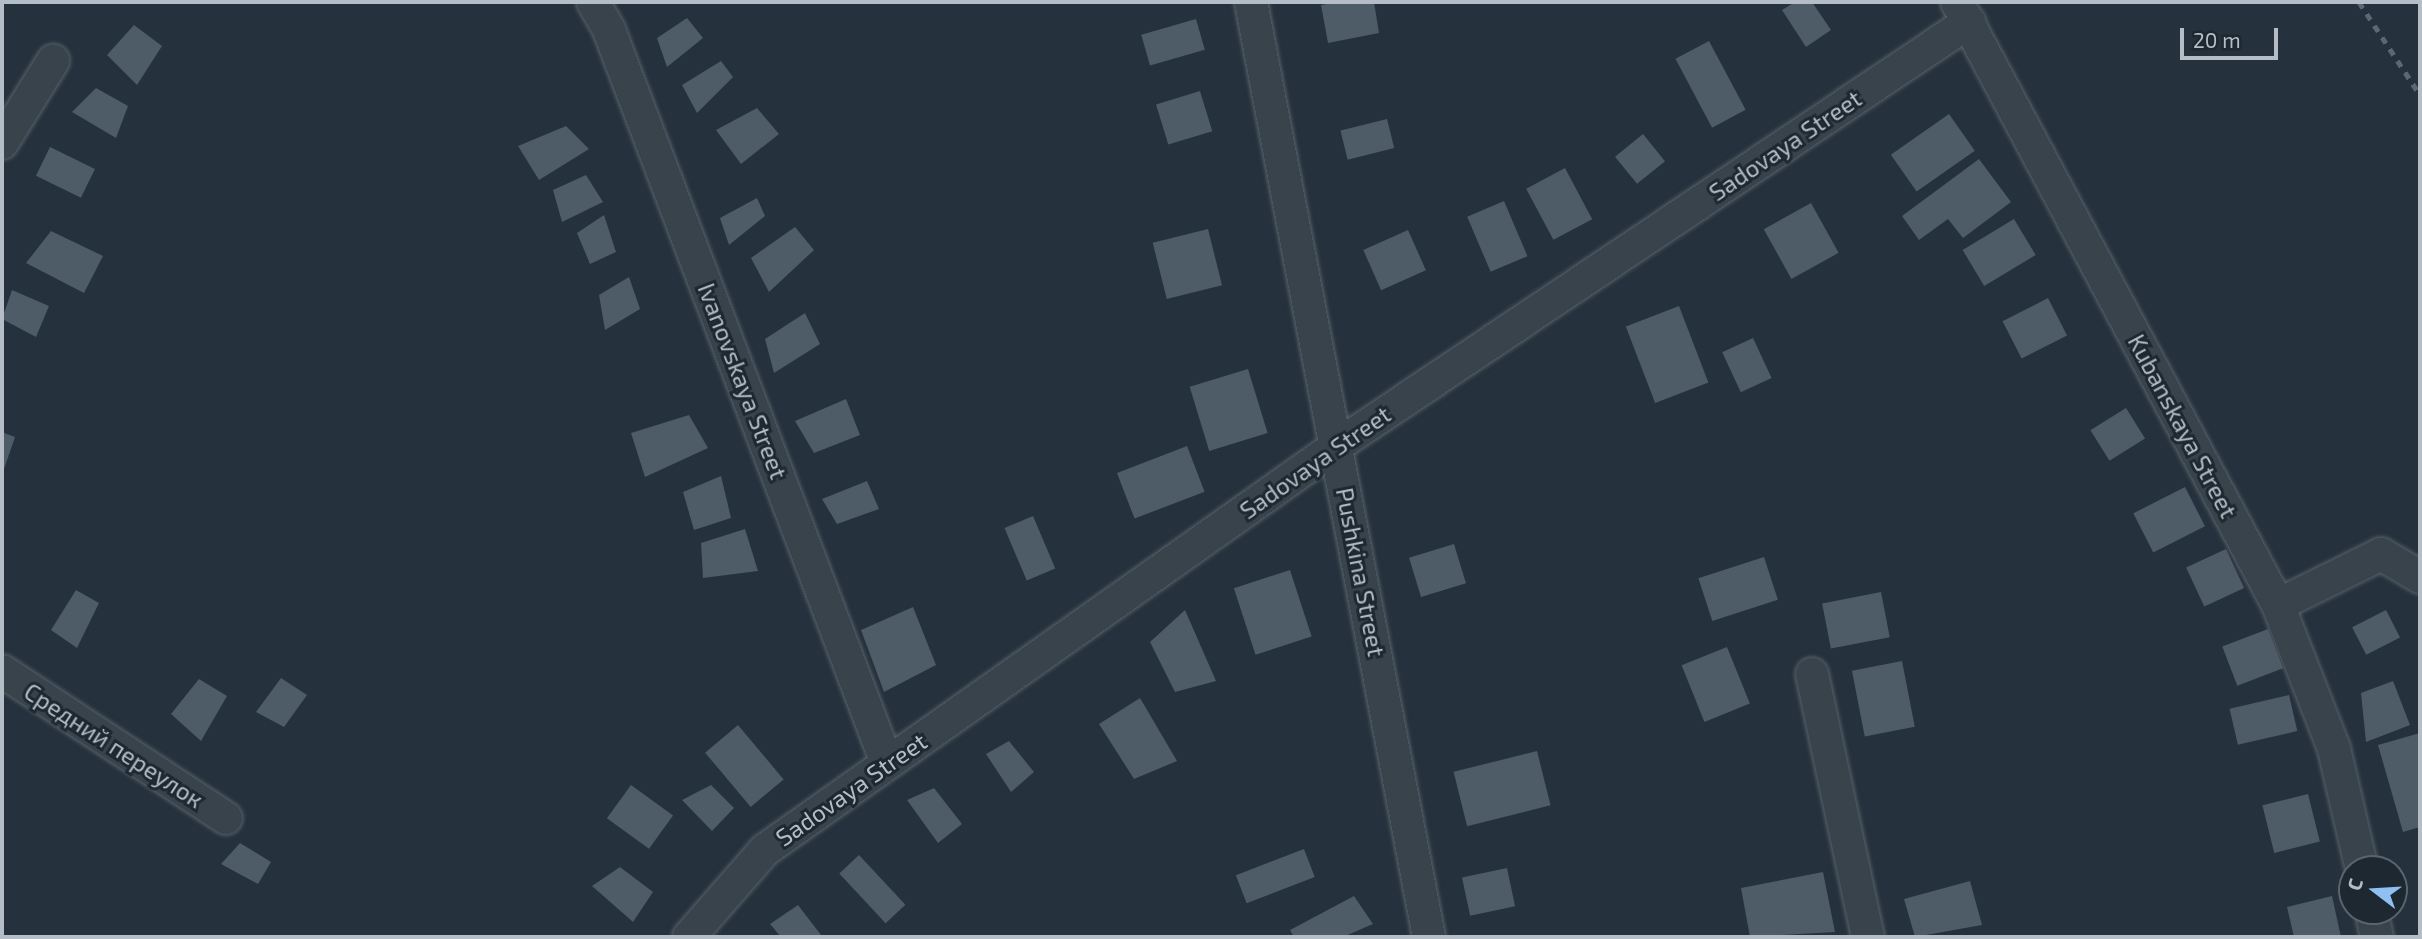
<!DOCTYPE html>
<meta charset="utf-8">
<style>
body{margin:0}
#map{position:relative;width:2422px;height:939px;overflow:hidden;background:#25313c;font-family:"Exo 2",sans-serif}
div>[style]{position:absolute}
.building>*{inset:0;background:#4e5c67;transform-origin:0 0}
.roads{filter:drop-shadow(0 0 2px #57616a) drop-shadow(0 0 2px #57616a)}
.minor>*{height:32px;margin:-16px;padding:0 16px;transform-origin:16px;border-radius:16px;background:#39434c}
.rail>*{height:5px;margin-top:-2.5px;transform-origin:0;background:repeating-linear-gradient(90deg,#5b6773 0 7px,transparent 0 14px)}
span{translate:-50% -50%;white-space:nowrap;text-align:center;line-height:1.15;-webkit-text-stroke:6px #1e2831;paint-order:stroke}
.street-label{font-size:24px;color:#b5bec7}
.frame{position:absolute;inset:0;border:4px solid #b5bec7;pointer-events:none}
.north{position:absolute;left:2338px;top:855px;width:70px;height:70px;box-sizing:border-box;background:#1e2831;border:2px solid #5a646d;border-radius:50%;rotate:287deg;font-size:19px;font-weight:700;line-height:28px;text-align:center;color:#b5bec7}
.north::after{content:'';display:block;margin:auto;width:24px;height:32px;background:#90bff1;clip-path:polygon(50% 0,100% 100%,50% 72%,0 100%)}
.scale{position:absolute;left:2180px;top:28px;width:98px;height:32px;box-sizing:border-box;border:4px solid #b5bec7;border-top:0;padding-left:9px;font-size:21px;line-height:24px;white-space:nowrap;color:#b5bec7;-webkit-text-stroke:5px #1e2831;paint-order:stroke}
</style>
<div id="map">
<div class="building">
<div style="clip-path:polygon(1338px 2px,1374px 2px,1379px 33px,1328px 43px,1321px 5px)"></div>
<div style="clip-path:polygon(1795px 2px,1812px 2px,1831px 30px,1806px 47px,1782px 10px)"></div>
<div style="clip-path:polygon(687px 18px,703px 38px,667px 67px,657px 38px)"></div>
<div style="left:1196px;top:19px;width:32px;height:57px;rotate:74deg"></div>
<div style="clip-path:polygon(134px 25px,162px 46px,137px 85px,107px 55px)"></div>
<div style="left:1709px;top:41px;width:78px;height:38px;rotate:62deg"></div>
<div style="clip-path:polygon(721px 61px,733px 77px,697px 113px,682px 85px)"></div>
<div style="clip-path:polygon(96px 88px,128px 106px,116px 138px,72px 112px)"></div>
<div style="left:1200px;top:91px;width:42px;height:46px;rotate:73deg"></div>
<div style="clip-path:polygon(757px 108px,779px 134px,741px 164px,716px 130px)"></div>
<div style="left:1949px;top:114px;width:45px;height:71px;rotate:55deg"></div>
<div style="left:1387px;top:119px;width:30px;height:48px;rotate:76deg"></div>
<div style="clip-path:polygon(566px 126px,589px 149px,539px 180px,518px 146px)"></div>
<div style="left:1643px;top:134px;width:35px;height:36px;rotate:51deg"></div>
<div style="left:50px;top:147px;width:50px;height:32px;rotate:26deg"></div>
<div style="clip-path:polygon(1979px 159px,2011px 202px,1963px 238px,1948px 219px,1919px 240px,1902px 216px)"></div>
<div style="left:1565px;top:168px;width:58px;height:44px;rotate:62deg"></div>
<div style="clip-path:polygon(586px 175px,603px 202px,562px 222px,553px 190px)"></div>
<div style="clip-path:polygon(757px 198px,765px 216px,729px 245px,720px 218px)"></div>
<div style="left:1504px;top:201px;width:60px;height:40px;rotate:67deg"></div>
<div style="left:1811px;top:203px;width:57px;height:54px;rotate:61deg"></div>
<div style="clip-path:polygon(604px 215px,616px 252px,590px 264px,577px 233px)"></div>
<div style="left:2014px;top:219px;width:42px;height:60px;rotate:59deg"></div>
<div style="clip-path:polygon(795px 227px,814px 250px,769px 292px,751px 258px)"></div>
<div style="left:1208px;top:229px;width:58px;height:57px;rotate:76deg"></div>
<div style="left:1408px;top:230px;width:44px;height:49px;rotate:66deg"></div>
<div style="clip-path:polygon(51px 231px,103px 256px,84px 293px,26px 263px)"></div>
<div style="clip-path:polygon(629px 277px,640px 309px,605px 330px,599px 295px)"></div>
<div style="clip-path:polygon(12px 290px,49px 306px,36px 337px,2px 319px)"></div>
<div style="left:2048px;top:298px;width:42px;height:51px;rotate:63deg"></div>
<div style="left:1679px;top:306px;width:82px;height:57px;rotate:69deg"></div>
<div style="clip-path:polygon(805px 313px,820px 344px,774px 373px,765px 339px)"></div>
<div style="left:1753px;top:338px;width:44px;height:34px;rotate:65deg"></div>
<div style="left:1248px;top:369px;width:67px;height:61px;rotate:73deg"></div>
<div style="clip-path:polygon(846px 399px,860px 435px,814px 453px,795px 421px)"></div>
<div style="left:2126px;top:408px;width:36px;height:42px;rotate:58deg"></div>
<div style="clip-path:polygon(689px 415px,708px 448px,645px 477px,631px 433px)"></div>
<div style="clip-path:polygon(2px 432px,15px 437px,2px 475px)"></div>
<div style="left:1187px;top:446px;width:49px;height:75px;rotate:69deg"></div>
<div style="clip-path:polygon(721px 476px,731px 518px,694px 530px,683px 492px)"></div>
<div style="clip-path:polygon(867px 481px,879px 509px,837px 524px,822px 499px)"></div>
<div style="left:2185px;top:487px;width:44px;height:58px;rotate:63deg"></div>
<div style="left:1033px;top:516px;width:57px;height:31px;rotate:67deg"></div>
<div style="clip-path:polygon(745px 529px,758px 571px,703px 578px,701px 543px)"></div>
<div style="left:1454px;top:544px;width:41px;height:47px;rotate:73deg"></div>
<div style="left:2226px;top:549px;width:43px;height:44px;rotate:65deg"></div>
<div style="left:1764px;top:557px;width:45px;height:69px;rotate:72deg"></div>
<div style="left:1290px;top:570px;width:70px;height:59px;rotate:72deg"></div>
<div style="clip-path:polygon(76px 590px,99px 603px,77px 648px,51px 630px)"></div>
<div style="left:1881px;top:592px;width:46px;height:60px;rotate:79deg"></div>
<div style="clip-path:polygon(913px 607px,936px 665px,884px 692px,861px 630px)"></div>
<div style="clip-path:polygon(1185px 610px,1216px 681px,1175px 692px,1150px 642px)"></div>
<div style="left:2386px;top:610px;width:31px;height:38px;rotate:63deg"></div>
<div style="left:2268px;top:629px;width:42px;height:49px;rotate:69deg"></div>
<div style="left:1727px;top:647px;width:61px;height:49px;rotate:68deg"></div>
<div style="left:1902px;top:661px;width:67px;height:51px;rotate:79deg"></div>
<div style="clip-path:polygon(281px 678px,307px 695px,284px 727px,256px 712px)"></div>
<div style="clip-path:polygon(199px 679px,227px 696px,201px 741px,171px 714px)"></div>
<div style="clip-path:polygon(2393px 681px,2410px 725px,2366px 742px,2361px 693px)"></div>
<div style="left:2289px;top:695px;width:37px;height:61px;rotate:77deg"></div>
<div style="clip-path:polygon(1140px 698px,1177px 761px,1134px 779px,1099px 724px)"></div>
<div style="left:738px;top:725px;width:71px;height:43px;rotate:50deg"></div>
<div style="clip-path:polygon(2420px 733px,2420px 827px,2403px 832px,2378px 745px)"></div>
<div style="clip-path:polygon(1009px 741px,1034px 772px,1011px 792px,986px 754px)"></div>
<div style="left:1537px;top:751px;width:56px;height:86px;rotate:76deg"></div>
<div style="left:631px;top:785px;width:52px;height:41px;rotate:36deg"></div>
<div style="clip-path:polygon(711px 785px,734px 808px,712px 831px,682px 800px)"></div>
<div style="clip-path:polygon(934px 788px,962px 824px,938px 843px,907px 800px)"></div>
<div style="left:2308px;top:794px;width:49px;height:47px;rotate:76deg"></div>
<div style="clip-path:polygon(240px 843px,271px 862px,258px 884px,221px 864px)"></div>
<div style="left:1304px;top:849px;width:30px;height:73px;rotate:69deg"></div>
<div style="left:859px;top:855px;width:68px;height:27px;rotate:47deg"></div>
<div style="clip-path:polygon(620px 867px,653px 892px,633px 922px,592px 886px)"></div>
<div style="left:1507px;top:868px;width:39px;height:46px;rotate:78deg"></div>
<div style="clip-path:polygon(1823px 872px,1835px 932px,1750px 937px,1741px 888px)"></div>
<div style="clip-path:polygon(1970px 881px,1982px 925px,1915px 937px,1904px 899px)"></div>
<div style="clip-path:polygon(1354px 896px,1373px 924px,1343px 937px,1294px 937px,1290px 930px)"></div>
<div style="clip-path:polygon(2332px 896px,2341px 937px,2294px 937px,2287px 907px)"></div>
<div style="clip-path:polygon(798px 905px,821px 935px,817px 937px,781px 937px,770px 924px)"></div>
</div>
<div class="roads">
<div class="minor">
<div style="left:593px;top:2px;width:32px;rotate:60deg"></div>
<div style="left:609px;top:30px;width:784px;rotate:69.23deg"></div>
<div style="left:1251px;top:2px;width:952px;rotate:79.22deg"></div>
<div style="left:1957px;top:2px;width:683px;rotate:61.97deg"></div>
<div style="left:2278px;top:605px;width:155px;rotate:68.7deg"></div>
<div style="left:2334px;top:749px;width:123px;rotate:76.9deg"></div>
<div style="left:2px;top:143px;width:97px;rotate:-58.1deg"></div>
<div style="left:2278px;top:605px;width:115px;rotate:-26.3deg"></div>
<div style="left:2381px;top:554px;width:45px;rotate:30.5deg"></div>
<div style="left:2px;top:671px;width:268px;rotate:33.3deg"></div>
<div style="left:1812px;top:674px;width:269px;rotate:78deg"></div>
<div style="left:2371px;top:911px;width:27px;rotate:77deg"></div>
<div style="left:689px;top:937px;width:116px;rotate:-48.9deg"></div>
<div style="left:765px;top:850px;width:702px;rotate:-35.25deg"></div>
<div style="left:1338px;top:445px;width:760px;rotate:-33.84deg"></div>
</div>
</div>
<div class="rail">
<div style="left:2359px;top:2px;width:111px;rotate:56.7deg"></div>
</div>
<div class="street-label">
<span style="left:1785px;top:145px;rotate:-34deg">Sadovaya Street</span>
<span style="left:743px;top:381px;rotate:69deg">Ivanovskaya Street</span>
<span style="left:2183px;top:426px;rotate:62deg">Kubanskaya Street</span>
<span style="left:1315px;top:462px;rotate:-35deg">Sadovaya Street</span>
<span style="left:1361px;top:572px;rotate:79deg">Pushkina Street</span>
<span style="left:114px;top:745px;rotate:33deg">Средний переулок</span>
<span style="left:851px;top:789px;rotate:-35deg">Sadovaya Street</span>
</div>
<div class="frame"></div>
<div class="north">С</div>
<div class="scale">20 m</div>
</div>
